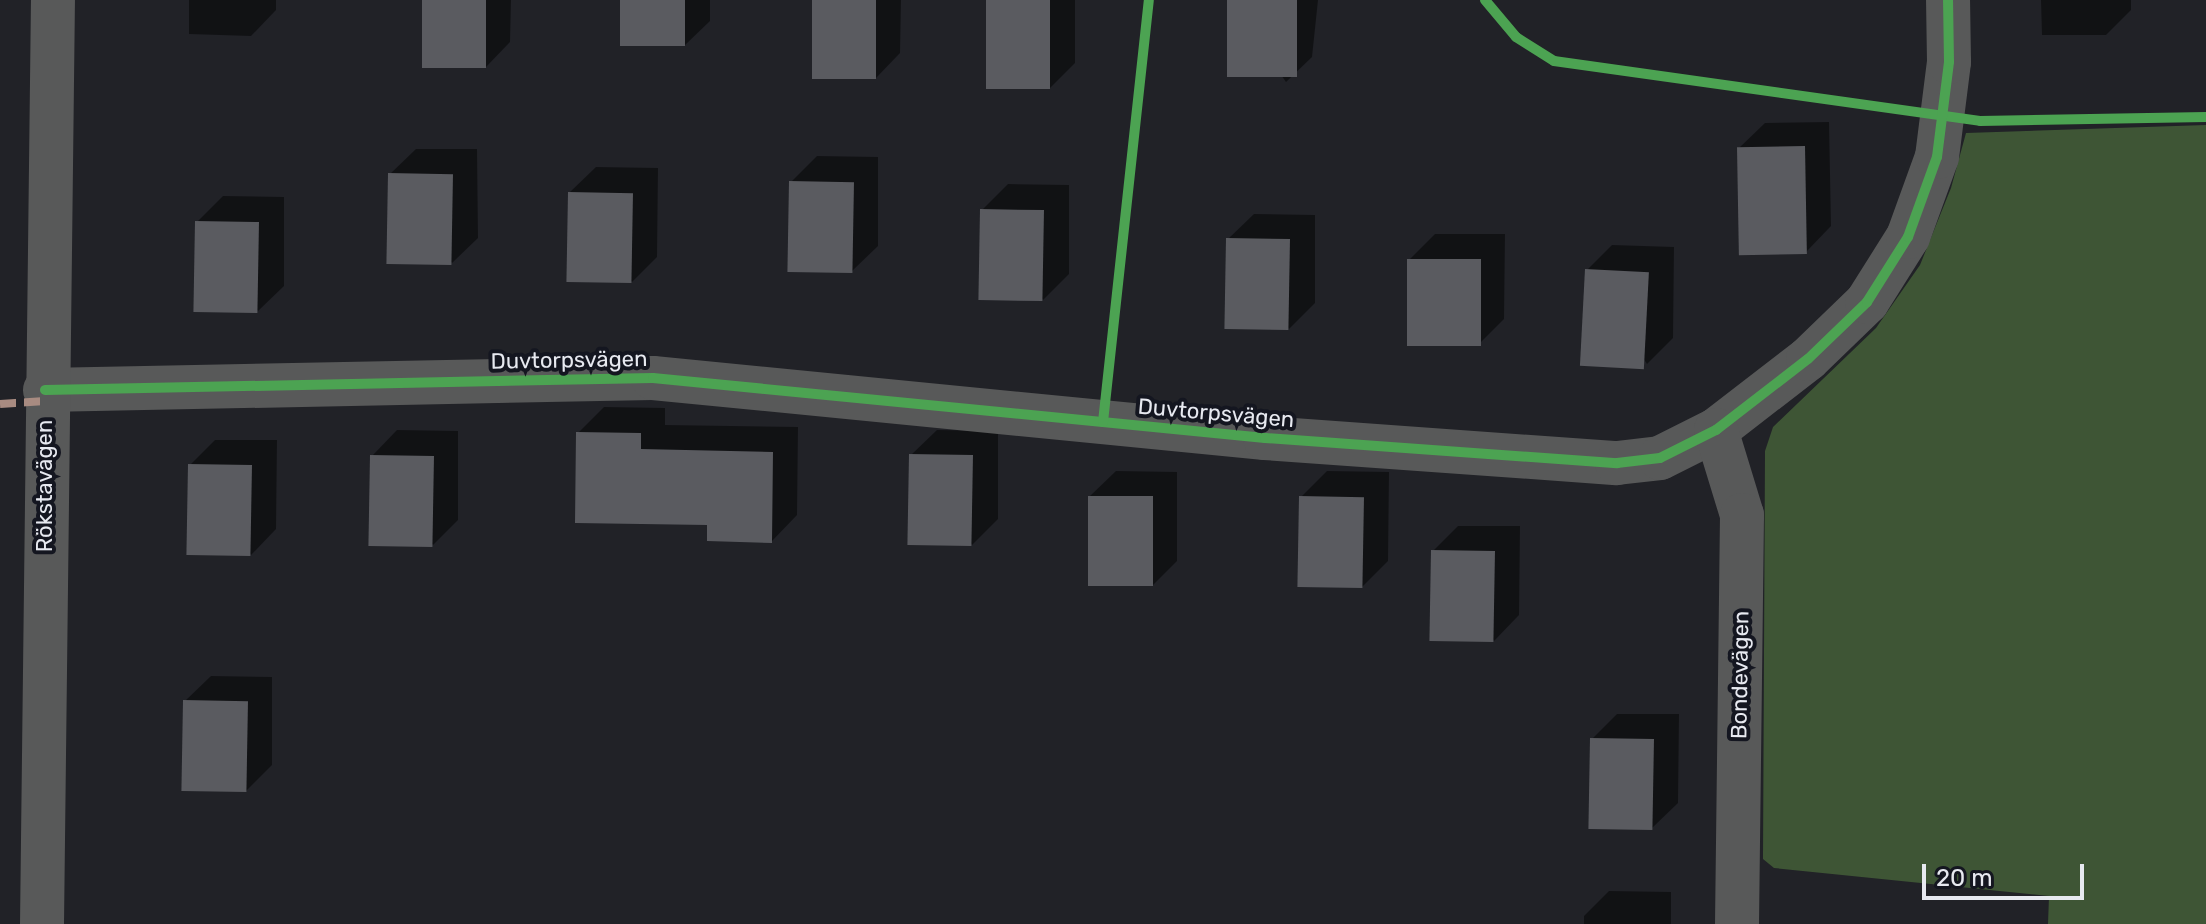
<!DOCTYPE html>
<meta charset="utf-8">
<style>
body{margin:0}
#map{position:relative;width:2206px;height:924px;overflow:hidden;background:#212227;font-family:Rubik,sans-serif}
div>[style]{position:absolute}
.forest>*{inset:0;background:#3e5535}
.shadow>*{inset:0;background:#0007}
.building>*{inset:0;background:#5a5b60;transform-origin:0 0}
.minor>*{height:44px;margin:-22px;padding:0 22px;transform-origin:22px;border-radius:22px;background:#585959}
.quiet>*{height:8px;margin-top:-4px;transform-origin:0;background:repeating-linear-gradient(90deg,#a88b81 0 16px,transparent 0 24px)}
.cycleway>*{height:10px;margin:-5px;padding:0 5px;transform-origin:5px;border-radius:5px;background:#4ca352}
span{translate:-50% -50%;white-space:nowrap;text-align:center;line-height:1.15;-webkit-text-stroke:8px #141620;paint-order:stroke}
.street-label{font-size:22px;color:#e7e9f0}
.scale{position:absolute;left:1922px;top:864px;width:162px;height:36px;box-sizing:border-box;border:4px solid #e7e9f0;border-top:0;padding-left:10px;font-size:24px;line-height:28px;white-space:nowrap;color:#e7e9f0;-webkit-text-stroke:6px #141620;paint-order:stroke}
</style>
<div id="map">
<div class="forest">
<div style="clip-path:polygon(2206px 125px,2206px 924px,2048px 924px,2049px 896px,1774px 868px,1763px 859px,1765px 451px,1773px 427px,1876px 328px,1920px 265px,1951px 188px,1966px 133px)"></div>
</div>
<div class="shadow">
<div style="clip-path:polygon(189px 0,276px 0,276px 10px,251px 36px,189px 34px)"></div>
<div style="clip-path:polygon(424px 0,511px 0,510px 42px,485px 68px)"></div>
<div style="clip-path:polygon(622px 0,710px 0,710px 21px,684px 46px)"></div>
<div style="clip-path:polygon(814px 0,901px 0,900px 53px,875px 79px)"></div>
<div style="clip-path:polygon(988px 0,1075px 0,1075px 63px,1049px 89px)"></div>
<div style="clip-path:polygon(1229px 0,1318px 0,1312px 57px,1286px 82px)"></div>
<div style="clip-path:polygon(2041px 0,2131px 0,2131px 10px,2106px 35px,2042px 35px)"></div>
<div style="clip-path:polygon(1829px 122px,1831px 226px,1806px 252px,1739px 148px,1765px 123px)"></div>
<div style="clip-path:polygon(416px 149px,477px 149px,478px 238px,452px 263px,390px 174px)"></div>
<div style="clip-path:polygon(817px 156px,878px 157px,878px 246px,852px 271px,791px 182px)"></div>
<div style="clip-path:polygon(596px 167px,658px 168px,657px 257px,632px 282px,570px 192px)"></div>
<div style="clip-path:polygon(1008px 184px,1069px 185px,1069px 274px,1043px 300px,982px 210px)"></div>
<div style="clip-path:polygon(223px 196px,284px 197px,284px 286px,258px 311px,197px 222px)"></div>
<div style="clip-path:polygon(1254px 214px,1315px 215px,1315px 303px,1289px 329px,1228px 239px)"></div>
<div style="clip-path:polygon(1435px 234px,1505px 234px,1504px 319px,1479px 344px,1409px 260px)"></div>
<div style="clip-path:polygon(1612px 245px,1674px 247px,1673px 338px,1647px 364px,1587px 270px)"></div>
<div style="clip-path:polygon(604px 407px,665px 408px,665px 425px,798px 427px,797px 515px,772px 541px,709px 523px,578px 433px)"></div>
<div style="clip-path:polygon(397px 430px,458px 431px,458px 520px,433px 545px,372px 456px)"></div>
<div style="clip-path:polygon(937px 430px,998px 431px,998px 519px,972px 545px,911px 455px)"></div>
<div style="clip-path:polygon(215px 440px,277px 440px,276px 529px,251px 555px,190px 465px)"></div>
<div style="clip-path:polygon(1116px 471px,1177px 472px,1177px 561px,1152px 586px,1090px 496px)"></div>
<div style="clip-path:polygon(1327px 471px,1389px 472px,1388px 561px,1362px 587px,1301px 497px)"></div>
<div style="clip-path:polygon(1458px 526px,1520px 526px,1519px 615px,1494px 641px,1433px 551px)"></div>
<div style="clip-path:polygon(211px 676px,272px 677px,272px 765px,246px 791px,185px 701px)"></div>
<div style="clip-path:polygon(1617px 714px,1679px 714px,1678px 803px,1652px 828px,1592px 739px)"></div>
<div style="clip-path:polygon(1609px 891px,1671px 892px,1671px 924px,1584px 924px,1584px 916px)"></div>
</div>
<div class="building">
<div style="left:422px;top:0;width:64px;height:68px"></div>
<div style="left:620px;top:0;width:65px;height:46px"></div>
<div style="left:812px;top:0;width:64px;height:79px"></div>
<div style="left:986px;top:0;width:64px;height:89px"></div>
<div style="left:1227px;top:0;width:70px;height:77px"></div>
<div style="left:1805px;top:146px;width:108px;height:68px;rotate:89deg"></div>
<div style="left:388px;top:173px;width:65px;height:91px;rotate:1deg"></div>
<div style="left:789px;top:181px;width:65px;height:91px;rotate:1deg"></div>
<div style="left:568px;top:192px;width:65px;height:90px;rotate:1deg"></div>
<div style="left:980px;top:209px;width:64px;height:91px;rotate:1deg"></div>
<div style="left:195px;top:221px;width:64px;height:91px;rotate:1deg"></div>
<div style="left:1226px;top:238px;width:64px;height:91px;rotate:1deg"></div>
<div style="left:1407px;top:259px;width:74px;height:87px"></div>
<div style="left:1585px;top:269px;width:64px;height:97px;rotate:3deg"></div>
<div style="clip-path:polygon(576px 432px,641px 433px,641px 449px,773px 452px,772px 543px,707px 541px,707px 525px,575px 523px)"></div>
<div style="left:909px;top:454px;width:64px;height:91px;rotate:1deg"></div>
<div style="left:370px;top:455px;width:64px;height:91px;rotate:1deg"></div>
<div style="left:188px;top:464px;width:64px;height:91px;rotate:1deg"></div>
<div style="left:1088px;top:496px;width:65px;height:90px"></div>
<div style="left:1299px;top:496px;width:65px;height:91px;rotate:1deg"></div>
<div style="left:1431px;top:550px;width:64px;height:91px;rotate:1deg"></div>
<div style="left:183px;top:700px;width:65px;height:91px;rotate:1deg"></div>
<div style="left:1590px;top:738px;width:64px;height:91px;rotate:1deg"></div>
</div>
<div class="minor">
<div style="left:45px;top:390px;width:608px;rotate:-1.13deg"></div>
<div style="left:653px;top:378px;width:615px;rotate:5.6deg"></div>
<div style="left:1265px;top:438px;width:353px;rotate:4.1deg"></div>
<div style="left:1617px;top:463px;width:43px;rotate:-6.6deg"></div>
<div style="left:1660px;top:458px;width:63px;rotate:-26.6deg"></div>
<div style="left:1716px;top:430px;width:116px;rotate:-37.7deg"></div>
<div style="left:1808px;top:359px;width:82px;rotate:-44deg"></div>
<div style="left:1867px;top:302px;width:77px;rotate:-57.8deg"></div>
<div style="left:1908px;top:237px;width:85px;rotate:-70.1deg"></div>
<div style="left:1937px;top:157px;width:96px;rotate:-82.8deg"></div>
<div style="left:1949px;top:62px;width:62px;rotate:-90.9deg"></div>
<div style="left:1716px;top:430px;width:89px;rotate:73deg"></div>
<div style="left:1742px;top:515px;width:409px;rotate:90.7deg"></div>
<div style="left:42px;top:924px;width:924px;rotate:-89.32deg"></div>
</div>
<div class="quiet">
<div style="left:0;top:404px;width:45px;rotate:-3.8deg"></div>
</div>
<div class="cycleway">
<div style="left:1485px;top:0;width:48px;rotate:50deg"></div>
<div style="left:1516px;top:37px;width:45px;rotate:32.3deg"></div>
<div style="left:1554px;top:61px;width:430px;rotate:8deg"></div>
<div style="left:1980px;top:121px;width:226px;rotate:-1deg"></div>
<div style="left:45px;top:390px;width:608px;rotate:-1.13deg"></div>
<div style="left:653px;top:378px;width:615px;rotate:5.6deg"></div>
<div style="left:1265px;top:438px;width:353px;rotate:4.1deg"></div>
<div style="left:1617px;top:463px;width:43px;rotate:-6.6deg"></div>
<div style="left:1660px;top:458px;width:63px;rotate:-26.6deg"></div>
<div style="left:1716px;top:430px;width:116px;rotate:-37.7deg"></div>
<div style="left:1808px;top:359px;width:82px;rotate:-44deg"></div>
<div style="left:1867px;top:302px;width:77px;rotate:-57.8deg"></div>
<div style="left:1908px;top:237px;width:85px;rotate:-70.1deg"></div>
<div style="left:1937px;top:157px;width:96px;rotate:-82.8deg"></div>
<div style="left:1949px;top:62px;width:62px;rotate:-90.9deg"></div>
<div style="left:1103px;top:422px;width:424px;rotate:-83.8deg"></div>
</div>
<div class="street-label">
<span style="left:569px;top:360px;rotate:-1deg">Duvtorpsvägen</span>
<span style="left:1216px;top:413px;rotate:5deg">Duvtorpsvägen</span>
<span style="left:45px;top:486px;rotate:-90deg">Rökstavägen</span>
<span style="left:1740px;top:675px;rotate:-89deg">Bondevägen</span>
</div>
<div class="scale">20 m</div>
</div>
